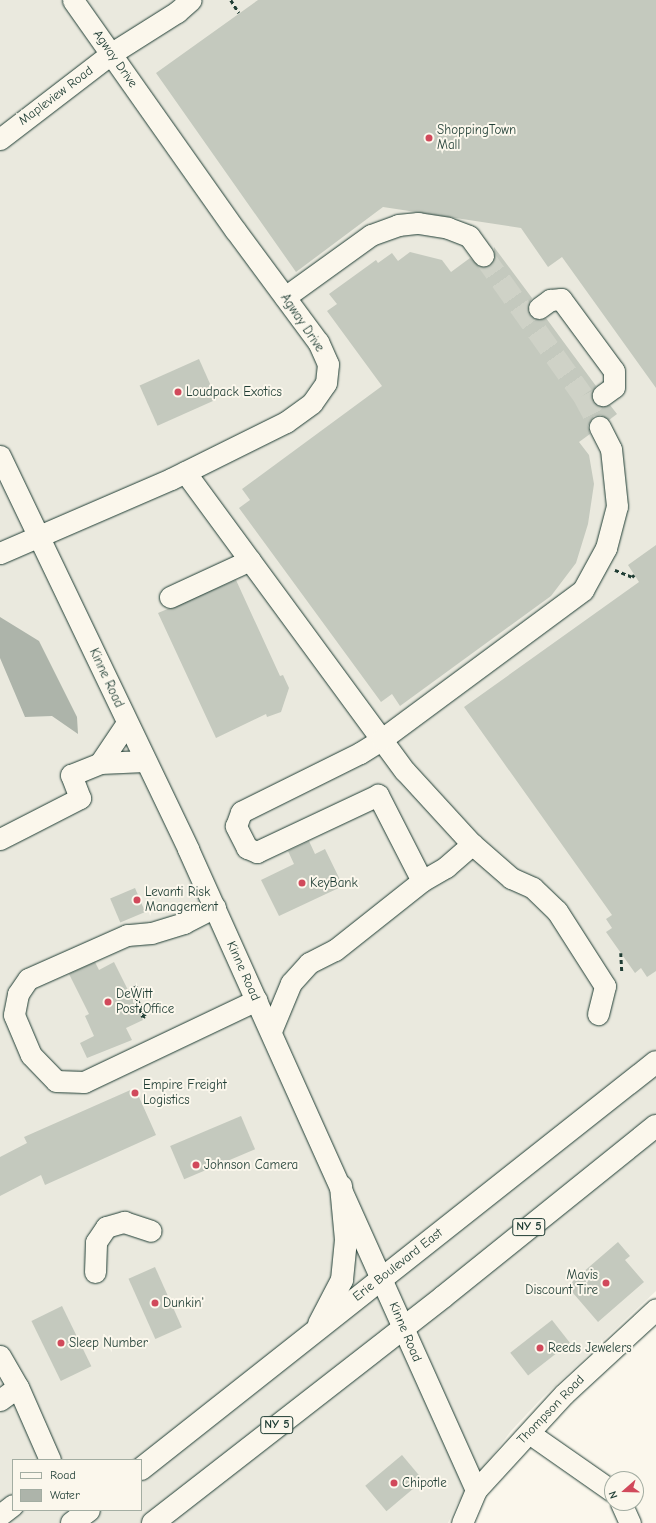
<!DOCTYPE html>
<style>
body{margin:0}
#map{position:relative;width:656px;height:1523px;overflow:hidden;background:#fbf7ec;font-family:"Comic Neue",sans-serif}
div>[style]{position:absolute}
.built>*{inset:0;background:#eae9de}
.water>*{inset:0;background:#adb4aa}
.building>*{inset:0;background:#c4c9be;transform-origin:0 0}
.minor-tunnel>*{height:21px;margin-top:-10.5px;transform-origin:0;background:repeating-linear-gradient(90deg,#cfd2c7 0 21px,transparent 0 31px)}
.path>*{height:2.5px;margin-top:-1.25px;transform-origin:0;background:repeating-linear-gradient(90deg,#1f3d34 0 4px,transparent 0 7px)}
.roads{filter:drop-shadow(0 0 1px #1f3d34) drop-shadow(0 0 1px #1f3d34)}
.minor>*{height:21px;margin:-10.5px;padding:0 10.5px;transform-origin:10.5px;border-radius:10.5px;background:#fbf7ec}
.major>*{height:22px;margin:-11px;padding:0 11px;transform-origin:11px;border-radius:11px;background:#fbf7ec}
.dots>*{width:11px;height:11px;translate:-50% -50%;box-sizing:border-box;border:2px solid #fbf7ec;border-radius:50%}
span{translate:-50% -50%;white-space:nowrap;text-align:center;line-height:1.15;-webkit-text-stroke:4px #fbf7ec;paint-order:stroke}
.shield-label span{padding:1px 3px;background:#fbf7ec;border:1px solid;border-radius:3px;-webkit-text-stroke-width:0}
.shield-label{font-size:12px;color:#1f3d34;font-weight:700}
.street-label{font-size:13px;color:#1f3d34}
.poi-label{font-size:13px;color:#1f3d34}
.left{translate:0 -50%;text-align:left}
.right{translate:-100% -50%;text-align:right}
.legend{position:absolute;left:12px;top:1459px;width:130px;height:52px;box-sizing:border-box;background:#fbf7ec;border:1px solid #a3ada2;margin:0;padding:5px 7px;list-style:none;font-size:12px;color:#1f3d34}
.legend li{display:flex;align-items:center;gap:8px;height:20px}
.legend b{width:20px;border:1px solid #a3ada2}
.north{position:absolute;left:604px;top:1471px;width:40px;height:40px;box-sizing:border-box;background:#fbf7ec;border:1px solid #a3ada2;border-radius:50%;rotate:250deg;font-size:11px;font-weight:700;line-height:16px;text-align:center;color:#1f3d34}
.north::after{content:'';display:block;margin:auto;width:14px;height:18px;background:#d1495b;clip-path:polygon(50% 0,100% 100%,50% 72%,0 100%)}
</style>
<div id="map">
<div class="built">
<div style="clip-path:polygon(evenodd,0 0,656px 0,656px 1291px,542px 1398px,511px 1431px,457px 1504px,448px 1523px,0 1523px,0 0,13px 1460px,141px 1460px,141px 1510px,13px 1510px,13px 1460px)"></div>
</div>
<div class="water">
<div style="clip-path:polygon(0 617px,39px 641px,77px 717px,78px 734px,52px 716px,25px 717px,0 658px)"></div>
</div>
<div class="building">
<div style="clip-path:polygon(258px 0,656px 0,656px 388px,562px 257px,548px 267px,521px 228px,383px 207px,296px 272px,156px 73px)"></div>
<div style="clip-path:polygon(494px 247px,532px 298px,527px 309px,530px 315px,540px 320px,546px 318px,596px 386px,591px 396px,594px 402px,604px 407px,610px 405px,617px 414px,609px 420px,601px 415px,594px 416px,588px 426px,590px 434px,579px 442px,589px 455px,594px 484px,588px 524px,576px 563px,551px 596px,400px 706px,392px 694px,381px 702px,239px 508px,250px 500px,242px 489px,382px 386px,327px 311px,337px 304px,329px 294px,376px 260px,378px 263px,392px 253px,398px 261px,410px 252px,442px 260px,451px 272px,470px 258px,479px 266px,490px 265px,494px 259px)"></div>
<div style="left:199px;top:359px;width:44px;height:65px;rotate:66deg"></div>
<div style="clip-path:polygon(656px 545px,656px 971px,647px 977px,641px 968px,635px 973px,606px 932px,612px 928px,606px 919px,612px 915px,464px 707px,639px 582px,628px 565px)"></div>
<div style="clip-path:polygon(236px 580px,280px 676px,283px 675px,289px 688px,281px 712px,267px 717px,266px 714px,216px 738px,158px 613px)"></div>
<div style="clip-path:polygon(309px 841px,315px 854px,325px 849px,343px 886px,279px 916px,261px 880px,294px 864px,288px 851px)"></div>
<div style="left:135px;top:888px;width:26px;height:27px;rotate:67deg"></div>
<div style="clip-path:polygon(95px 962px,99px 970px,114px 962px,143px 1020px,126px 1028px,132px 1040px,87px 1058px,80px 1043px,94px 1036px,85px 1016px,89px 1014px,69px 974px)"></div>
<div style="clip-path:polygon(135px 1088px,156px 1135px,45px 1185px,41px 1175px,0 1196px,0 1157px,27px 1143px,24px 1137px)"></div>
<div style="left:241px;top:1116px;width:36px;height:77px;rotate:67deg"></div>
<div style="clip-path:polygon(618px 1242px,630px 1256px,625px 1260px,644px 1282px,598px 1322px,567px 1286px)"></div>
<div style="left:155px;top:1267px;width:66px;height:29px;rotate:66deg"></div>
<div style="left:62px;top:1306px;width:67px;height:34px;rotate:64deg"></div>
<div style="left:552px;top:1320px;width:29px;height:53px;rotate:52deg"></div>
<div style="left:402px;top:1455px;width:33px;height:48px;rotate:50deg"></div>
</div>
<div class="minor-tunnel">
<div style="left:483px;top:255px;width:172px;rotate:54.5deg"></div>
<div style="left:583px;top:395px;width:36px;rotate:62deg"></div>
</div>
<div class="path">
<div style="left:231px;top:0;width:15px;rotate:58deg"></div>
<div style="left:615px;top:570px;width:18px;rotate:22deg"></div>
<div style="left:632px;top:577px;width:3px;rotate:-45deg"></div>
<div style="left:621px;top:953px;width:20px;rotate:87deg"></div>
<div style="left:130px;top:990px;width:30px;rotate:64deg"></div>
<div style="left:143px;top:1017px;width:2px;rotate:-27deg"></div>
<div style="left:145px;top:1016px;width:25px;rotate:-116deg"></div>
<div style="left:134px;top:993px;width:8px;rotate:-30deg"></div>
<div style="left:128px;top:991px;width:13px;rotate:-29deg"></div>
</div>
<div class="roads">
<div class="minor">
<div style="left:0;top:139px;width:141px;rotate:-37.5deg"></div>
<div style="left:112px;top:53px;width:77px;rotate:-32.2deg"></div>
<div style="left:177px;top:12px;width:18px;rotate:-41deg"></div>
<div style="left:285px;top:297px;width:106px;rotate:-35.8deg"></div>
<div style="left:371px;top:235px;width:29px;rotate:-20deg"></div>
<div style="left:398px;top:225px;width:20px;rotate:-6deg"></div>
<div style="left:418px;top:223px;width:30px;rotate:9deg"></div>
<div style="left:448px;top:228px;width:22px;rotate:21deg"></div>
<div style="left:469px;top:236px;width:24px;rotate:54deg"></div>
<div style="left:539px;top:308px;width:14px;rotate:-36deg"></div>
<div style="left:550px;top:300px;width:11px;rotate:-5deg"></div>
<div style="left:561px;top:299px;width:89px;rotate:53.6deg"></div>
<div style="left:614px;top:371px;width:16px;rotate:90deg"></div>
<div style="left:614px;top:387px;width:14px;rotate:144deg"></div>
<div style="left:0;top:456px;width:436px;rotate:64.4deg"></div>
<div style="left:188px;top:849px;width:703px;rotate:65.81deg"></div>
<div style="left:185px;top:472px;width:371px;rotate:53.7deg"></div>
<div style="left:405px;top:771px;width:99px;rotate:47.5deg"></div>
<div style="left:472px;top:844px;width:52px;rotate:41.1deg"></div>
<div style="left:511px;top:878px;width:24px;rotate:24deg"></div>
<div style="left:533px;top:888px;width:33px;rotate:44deg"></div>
<div style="left:557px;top:911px;width:89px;rotate:57.4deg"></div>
<div style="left:605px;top:986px;width:29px;rotate:104deg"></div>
<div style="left:0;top:553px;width:186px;rotate:-23.4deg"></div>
<div style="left:171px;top:479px;width:128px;rotate:-26.4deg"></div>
<div style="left:286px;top:422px;width:32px;rotate:-36deg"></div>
<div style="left:312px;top:403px;width:24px;rotate:-55deg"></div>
<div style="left:326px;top:383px;width:19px;rotate:-84deg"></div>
<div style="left:328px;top:364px;width:24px;rotate:-114deg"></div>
<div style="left:318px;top:342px;width:139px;rotate:-126.5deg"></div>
<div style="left:235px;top:230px;width:281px;rotate:-125.2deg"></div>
<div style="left:170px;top:597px;width:88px;rotate:-24.8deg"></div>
<div style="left:100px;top:763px;width:48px;rotate:-56deg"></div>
<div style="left:0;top:839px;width:90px;rotate:-27.1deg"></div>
<div style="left:80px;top:798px;width:25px;rotate:-111deg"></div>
<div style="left:71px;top:775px;width:31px;rotate:-22deg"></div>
<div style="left:100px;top:763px;width:45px;rotate:-2.5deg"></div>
<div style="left:422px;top:881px;width:97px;rotate:-117.1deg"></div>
<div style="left:378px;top:795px;width:134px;rotate:154.8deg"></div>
<div style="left:257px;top:852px;width:11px;rotate:-158deg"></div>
<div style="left:247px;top:848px;width:25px;rotate:-117deg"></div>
<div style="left:236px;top:826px;width:15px;rotate:-70deg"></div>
<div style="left:241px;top:812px;width:133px;rotate:-26.4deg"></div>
<div style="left:360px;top:753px;width:26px;rotate:-32deg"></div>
<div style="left:382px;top:739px;width:250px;rotate:-36.5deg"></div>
<div style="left:583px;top:590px;width:48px;rotate:-61.3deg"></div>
<div style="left:606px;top:548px;width:43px;rotate:-75.3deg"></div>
<div style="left:617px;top:506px;width:57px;rotate:-96deg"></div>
<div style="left:611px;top:449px;width:25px;rotate:-117deg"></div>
<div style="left:215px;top:907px;width:35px;rotate:153deg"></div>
<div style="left:184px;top:923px;width:34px;rotate:163deg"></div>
<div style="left:151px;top:933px;width:24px;rotate:175deg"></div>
<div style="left:127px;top:935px;width:108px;rotate:156deg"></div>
<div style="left:28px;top:979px;width:18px;rotate:124deg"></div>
<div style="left:18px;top:994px;width:21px;rotate:101deg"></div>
<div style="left:14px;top:1015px;width:43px;rotate:67deg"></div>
<div style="left:31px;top:1055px;width:36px;rotate:46deg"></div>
<div style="left:56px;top:1081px;width:28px;rotate:2deg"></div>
<div style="left:84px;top:1082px;width:191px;rotate:-25.4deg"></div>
<div style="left:271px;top:1031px;width:52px;rotate:-67.4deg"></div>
<div style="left:291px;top:983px;width:27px;rotate:-48deg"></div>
<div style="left:309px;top:963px;width:29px;rotate:-27deg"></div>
<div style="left:335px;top:950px;width:111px;rotate:-38.4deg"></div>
<div style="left:422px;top:881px;width:28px;rotate:-30deg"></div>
<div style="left:446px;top:867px;width:35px;rotate:-41deg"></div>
<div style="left:95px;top:1272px;width:30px;rotate:-88deg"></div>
<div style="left:96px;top:1242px;width:18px;rotate:-56deg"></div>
<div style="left:106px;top:1227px;width:19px;rotate:-16deg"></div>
<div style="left:124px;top:1222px;width:28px;rotate:18deg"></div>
<div style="left:0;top:1356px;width:36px;rotate:60deg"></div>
<div style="left:18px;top:1387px;width:80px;rotate:66.3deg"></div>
<div style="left:0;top:1400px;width:22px;rotate:-36deg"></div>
<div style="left:529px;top:1433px;width:101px;rotate:34.9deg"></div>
<div style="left:621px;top:1503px;width:22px;rotate:66deg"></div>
<div style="left:0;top:1515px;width:16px;rotate:-38deg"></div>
<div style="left:462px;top:1523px;width:36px;rotate:-67deg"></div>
<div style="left:476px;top:1490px;width:130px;rotate:-47.5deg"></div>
<div style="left:564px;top:1394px;width:125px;rotate:-42.7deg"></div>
</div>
<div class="major">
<div style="left:319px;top:1324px;width:50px;rotate:-62.4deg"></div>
<div style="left:342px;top:1280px;width:40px;rotate:-84.3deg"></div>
<div style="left:346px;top:1240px;width:54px;rotate:-95.3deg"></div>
<div style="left:141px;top:1469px;width:656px;rotate:-38.32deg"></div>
<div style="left:72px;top:1523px;width:21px;rotate:-37deg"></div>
<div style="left:153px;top:1523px;width:368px;rotate:-37.9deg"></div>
<div style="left:443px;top:1297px;width:273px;rotate:-38.8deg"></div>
</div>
</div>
<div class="dots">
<div style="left:429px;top:138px;background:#d1495b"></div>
<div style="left:178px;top:392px;background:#d1495b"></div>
<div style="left:302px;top:883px;background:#d1495b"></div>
<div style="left:137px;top:900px;background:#d1495b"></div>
<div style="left:108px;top:1002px;background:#d1495b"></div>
<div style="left:135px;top:1093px;background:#d1495b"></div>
<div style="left:196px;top:1165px;background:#d1495b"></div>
<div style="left:606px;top:1283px;background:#d1495b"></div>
<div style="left:155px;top:1303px;background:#d1495b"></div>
<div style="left:61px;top:1343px;background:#d1495b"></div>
<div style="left:540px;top:1348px;background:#d1495b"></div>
<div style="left:394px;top:1483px;background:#d1495b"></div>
</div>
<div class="shield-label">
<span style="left:529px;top:1227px">NY 5</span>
<span style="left:277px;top:1425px">NY 5</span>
</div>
<div class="street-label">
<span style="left:115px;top:59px;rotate:55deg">Agway Drive</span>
<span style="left:56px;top:96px;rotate:-37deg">Mapleview Road</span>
<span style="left:302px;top:323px;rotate:56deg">Agway Drive</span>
<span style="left:106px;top:678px;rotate:65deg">Kinne Road</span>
<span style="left:243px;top:971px;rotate:66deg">Kinne Road</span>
<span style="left:398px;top:1265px;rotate:-38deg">Erie Boulevard East</span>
<span style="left:405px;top:1332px;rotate:67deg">Kinne Road</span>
<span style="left:551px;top:1410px;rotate:-46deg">Thompson Road</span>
</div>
<div class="poi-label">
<span class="left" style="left:437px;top:138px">ShoppingTown<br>Mall</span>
<span class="left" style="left:186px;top:392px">Loudpack Exotics</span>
<span class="left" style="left:310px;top:883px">KeyBank</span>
<span class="left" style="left:145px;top:900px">Levanti Risk<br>Management</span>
<span class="left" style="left:116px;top:1002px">DeWitt<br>Post Office</span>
<span class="left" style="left:143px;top:1093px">Empire Freight<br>Logistics</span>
<span class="left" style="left:204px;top:1165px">Johnson Camera</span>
<span class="right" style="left:598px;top:1283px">Mavis<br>Discount Tire</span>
<span class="left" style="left:163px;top:1303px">Dunkin'</span>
<span class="left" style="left:69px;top:1343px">Sleep Number</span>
<span class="left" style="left:548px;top:1348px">Reeds Jewelers</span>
<span class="left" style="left:402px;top:1483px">Chipotle</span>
</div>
<ul class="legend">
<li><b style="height:5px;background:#fbf7ec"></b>Road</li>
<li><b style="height:11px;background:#adb4aa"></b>Water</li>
</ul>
<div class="north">N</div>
</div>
